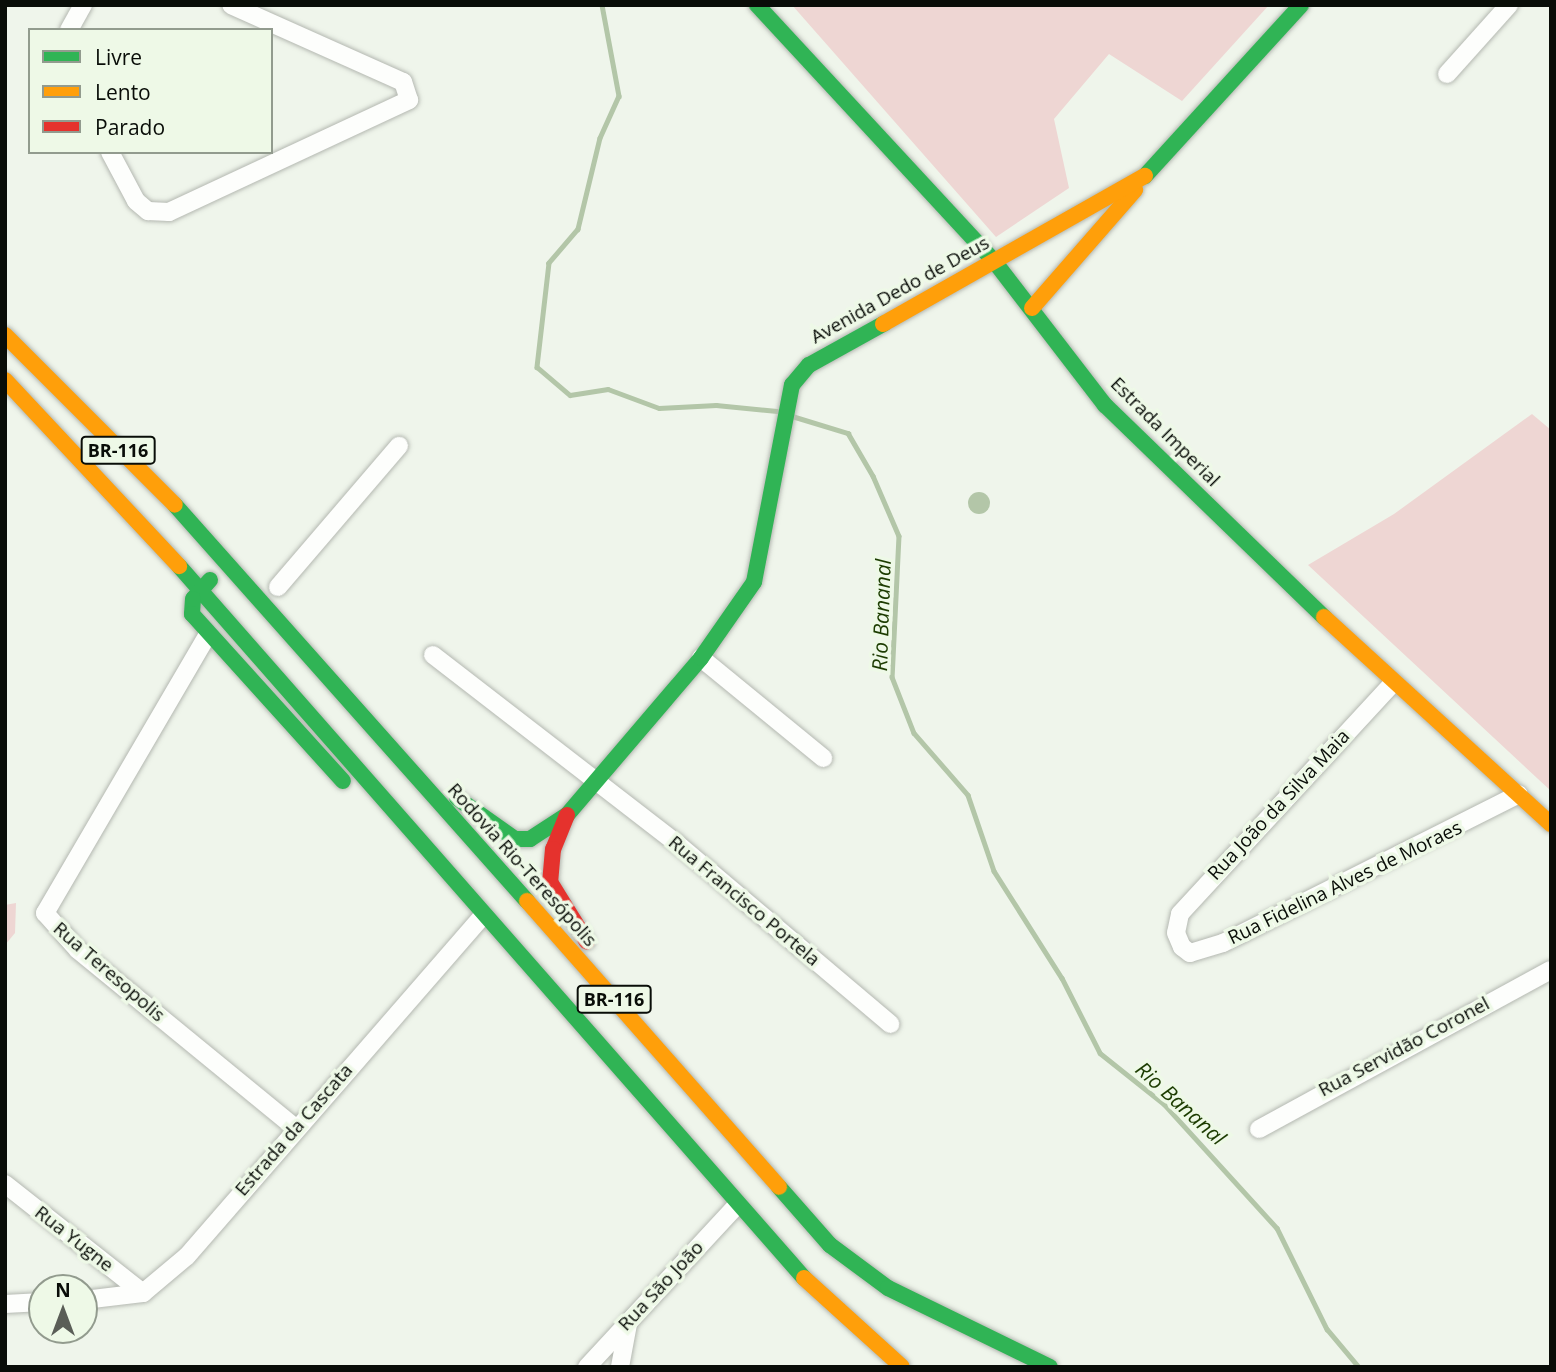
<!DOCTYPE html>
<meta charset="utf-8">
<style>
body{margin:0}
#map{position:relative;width:1556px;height:1372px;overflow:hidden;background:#eff5eb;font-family:"Open Sans",sans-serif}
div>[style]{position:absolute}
.green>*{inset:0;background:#eed6d3}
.water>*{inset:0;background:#b3c6a8}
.round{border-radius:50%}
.stream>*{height:4.5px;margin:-2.25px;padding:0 2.25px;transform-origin:2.25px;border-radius:2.25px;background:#b3c6a8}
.roads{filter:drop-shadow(0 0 2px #b4b8b1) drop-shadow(0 0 2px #b4b8b1)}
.street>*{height:18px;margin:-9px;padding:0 9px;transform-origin:9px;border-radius:9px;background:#fdfefc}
.fast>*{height:16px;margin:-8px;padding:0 8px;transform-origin:8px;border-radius:8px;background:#30b455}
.slow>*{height:16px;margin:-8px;padding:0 8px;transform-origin:8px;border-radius:8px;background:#ff9f0a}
.jam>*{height:16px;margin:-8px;padding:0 8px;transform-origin:8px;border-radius:8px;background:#e5322d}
span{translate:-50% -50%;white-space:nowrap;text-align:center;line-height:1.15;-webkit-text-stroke:7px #eef9e7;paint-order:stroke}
.shield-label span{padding:2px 5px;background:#eef9e7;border:2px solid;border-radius:5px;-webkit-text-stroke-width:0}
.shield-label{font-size:18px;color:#090d08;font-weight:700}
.street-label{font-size:19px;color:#090d08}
.water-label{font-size:21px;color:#1c3c01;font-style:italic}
.frame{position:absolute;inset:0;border:7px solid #090d08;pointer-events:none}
.legend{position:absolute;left:28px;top:28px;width:245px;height:126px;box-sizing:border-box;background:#eef9e7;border:2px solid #929b8e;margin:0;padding:9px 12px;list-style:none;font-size:21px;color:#090d08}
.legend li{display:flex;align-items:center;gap:14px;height:35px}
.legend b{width:35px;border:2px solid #929b8e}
.north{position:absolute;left:28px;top:1274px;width:70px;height:70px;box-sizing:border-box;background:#eef9e7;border:2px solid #929b8e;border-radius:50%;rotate:0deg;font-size:19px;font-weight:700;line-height:28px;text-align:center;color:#090d08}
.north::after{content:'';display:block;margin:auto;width:24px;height:32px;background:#5a5e57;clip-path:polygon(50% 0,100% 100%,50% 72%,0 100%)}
</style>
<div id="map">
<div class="green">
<div style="clip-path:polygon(792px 5px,1269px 5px,1182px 101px,1109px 54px,1054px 119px,1069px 188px,996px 237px)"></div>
<div style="clip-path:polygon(1532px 414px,1551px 430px,1551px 791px,1308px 565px,1394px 514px)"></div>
<div style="clip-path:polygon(16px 903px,15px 933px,5px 945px,5px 905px)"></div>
</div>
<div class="water">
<div class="round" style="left:968px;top:492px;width:22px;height:22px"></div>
</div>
<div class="stream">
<div style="left:602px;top:5px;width:93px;rotate:79.4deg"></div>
<div style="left:619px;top:96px;width:46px;rotate:114.3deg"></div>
<div style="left:600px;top:138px;width:94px;rotate:103.6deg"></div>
<div style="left:578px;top:229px;width:45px;rotate:130.5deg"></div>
<div style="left:549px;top:263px;width:105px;rotate:96.6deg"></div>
<div style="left:537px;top:367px;width:43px;rotate:40.3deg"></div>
<div style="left:570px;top:395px;width:38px;rotate:-9deg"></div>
<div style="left:608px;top:389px;width:54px;rotate:20.4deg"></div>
<div style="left:659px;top:408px;width:57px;rotate:-3deg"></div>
<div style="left:716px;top:405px;width:61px;rotate:5.6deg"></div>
<div style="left:792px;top:416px;width:59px;rotate:16.9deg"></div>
<div style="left:848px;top:433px;width:50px;rotate:59.8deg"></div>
<div style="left:873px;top:476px;width:65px;rotate:66.6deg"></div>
<div style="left:899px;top:536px;width:141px;rotate:92.8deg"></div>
<div style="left:892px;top:677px;width:60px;rotate:68.6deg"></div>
<div style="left:914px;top:733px;width:82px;rotate:48.9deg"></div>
<div style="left:968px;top:795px;width:80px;rotate:71.1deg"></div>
<div style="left:994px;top:871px;width:127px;rotate:57.6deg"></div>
<div style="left:1062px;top:978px;width:84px;rotate:63.1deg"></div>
<div style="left:1100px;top:1053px;width:82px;rotate:38.6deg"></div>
<div style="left:1164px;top:1104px;width:168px;rotate:47.7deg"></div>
<div style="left:1277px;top:1228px;width:113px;rotate:63.7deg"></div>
<div style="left:1327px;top:1329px;width:50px;rotate:49.9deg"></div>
</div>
<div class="roads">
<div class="street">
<div style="left:69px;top:30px;width:29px;rotate:-61deg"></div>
<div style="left:1447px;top:74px;width:93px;rotate:-48.1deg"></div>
<div style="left:110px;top:152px;width:55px;rotate:62deg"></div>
<div style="left:136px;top:201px;width:16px;rotate:40deg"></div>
<div style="left:148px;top:211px;width:21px;rotate:3deg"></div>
<div style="left:169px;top:212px;width:265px;rotate:-25deg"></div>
<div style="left:409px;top:100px;width:19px;rotate:-108deg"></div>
<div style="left:403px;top:82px;width:188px;rotate:-155.9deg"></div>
<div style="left:278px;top:587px;width:186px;rotate:-49.4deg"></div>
<div style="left:207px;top:636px;width:321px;rotate:120.3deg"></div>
<div style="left:45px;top:913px;width:50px;rotate:48.3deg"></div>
<div style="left:78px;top:950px;width:279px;rotate:39.3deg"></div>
<div style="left:433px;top:655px;width:306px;rotate:37.7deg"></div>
<div style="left:675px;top:842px;width:282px;rotate:40.2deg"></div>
<div style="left:701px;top:658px;width:158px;rotate:39.3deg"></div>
<div style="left:1393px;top:683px;width:314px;rotate:132.7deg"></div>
<div style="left:1180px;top:914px;width:19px;rotate:102deg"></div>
<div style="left:1176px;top:933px;width:15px;rotate:67deg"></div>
<div style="left:1182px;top:947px;width:10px;rotate:37deg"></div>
<div style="left:1190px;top:953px;width:34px;rotate:-17deg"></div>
<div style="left:1223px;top:943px;width:331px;rotate:-26.7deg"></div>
<div style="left:1259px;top:1129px;width:332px;rotate:-28.6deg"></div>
<div style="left:5px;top:1184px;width:176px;rotate:38.3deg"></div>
<div style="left:84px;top:1300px;width:59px;rotate:-6.8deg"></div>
<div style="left:143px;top:1293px;width:57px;rotate:-40.1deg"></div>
<div style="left:187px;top:1256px;width:448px;rotate:-49deg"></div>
<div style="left:5px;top:1304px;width:37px;rotate:-3deg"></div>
<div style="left:587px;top:1367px;width:218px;rotate:-47.2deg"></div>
<div style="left:620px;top:1367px;width:44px;rotate:-79.5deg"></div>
</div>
<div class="fast">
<div style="left:757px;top:5px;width:349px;rotate:47.2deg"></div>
<div style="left:994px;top:261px;width:182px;rotate:52.4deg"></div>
<div style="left:1105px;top:405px;width:305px;rotate:44.1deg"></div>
<div style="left:1145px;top:176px;width:231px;rotate:-47.6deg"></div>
<div style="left:175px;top:505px;width:530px;rotate:48.37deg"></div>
<div style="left:179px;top:566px;width:947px;rotate:48.72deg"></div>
<div style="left:210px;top:580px;width:25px;rotate:132deg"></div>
<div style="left:193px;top:599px;width:15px;rotate:94deg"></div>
<div style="left:192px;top:614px;width:225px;rotate:47.9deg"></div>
<div style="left:457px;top:798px;width:71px;rotate:35.3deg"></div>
<div style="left:515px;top:839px;width:15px"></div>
<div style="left:530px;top:839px;width:44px;rotate:-33deg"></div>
<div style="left:567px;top:815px;width:206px;rotate:-49.5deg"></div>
<div style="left:701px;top:658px;width:93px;rotate:-55.1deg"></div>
<div style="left:754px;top:582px;width:201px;rotate:-79.1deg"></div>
<div style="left:792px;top:385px;width:26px;rotate:-50deg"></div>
<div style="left:809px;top:365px;width:85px;rotate:-29deg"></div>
<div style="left:779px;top:1187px;width:77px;rotate:48.7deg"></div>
<div style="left:830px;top:1245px;width:72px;rotate:36.6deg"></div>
<div style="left:888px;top:1288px;width:180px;rotate:26deg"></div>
</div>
<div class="slow">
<div style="left:1032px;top:308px;width:157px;rotate:-48.9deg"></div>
<div style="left:883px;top:324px;width:301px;rotate:-29.5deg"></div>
<div style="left:5px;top:335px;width:240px;rotate:45deg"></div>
<div style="left:5px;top:380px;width:255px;rotate:46.9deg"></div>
<div style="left:1324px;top:617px;width:307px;rotate:42.4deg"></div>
<div style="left:527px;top:901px;width:381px;rotate:48.6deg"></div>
<div style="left:804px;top:1278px;width:132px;rotate:42.2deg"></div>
</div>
<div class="jam">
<div style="left:567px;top:815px;width:37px;rotate:112deg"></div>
<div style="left:553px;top:849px;width:33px;rotate:95deg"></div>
<div style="left:550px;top:882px;width:70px;rotate:58.3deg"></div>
</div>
</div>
<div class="shield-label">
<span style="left:118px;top:450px">BR-116</span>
<span style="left:614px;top:999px">BR-116</span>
</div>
<div class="street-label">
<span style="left:900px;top:290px;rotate:-29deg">Avenida Dedo de Deus</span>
<span style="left:1165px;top:432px;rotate:45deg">Estrada Imperial</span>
<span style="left:1279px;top:805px;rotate:-47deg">Rua João da Silva Maia</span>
<span style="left:522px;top:865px;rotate:48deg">Rodovia Rio-Teresópolis</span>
<span style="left:1345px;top:883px;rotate:-26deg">Rua Fidelina Alves de Moraes</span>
<span style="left:744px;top:901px;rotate:40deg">Rua Francisco Portela</span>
<span style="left:109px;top:972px;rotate:41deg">Rua Teresopolis</span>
<span style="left:1404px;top:1047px;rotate:-28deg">Rua Servidão Coronel</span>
<span style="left:294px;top:1130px;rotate:-49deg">Estrada da Cascata</span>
<span style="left:74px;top:1239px;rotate:38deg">Rua Yugne</span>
<span style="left:661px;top:1286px;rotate:-47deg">Rua São João</span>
</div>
<div class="water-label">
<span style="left:881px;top:615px;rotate:-88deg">Rio Bananal</span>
<span style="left:1181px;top:1103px;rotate:42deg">Rio Bananal</span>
</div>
<div class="frame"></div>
<ul class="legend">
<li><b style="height:9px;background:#30b455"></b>Livre</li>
<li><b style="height:9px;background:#ff9f0a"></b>Lento</li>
<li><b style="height:9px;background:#e5322d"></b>Parado</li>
</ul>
<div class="north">N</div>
</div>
